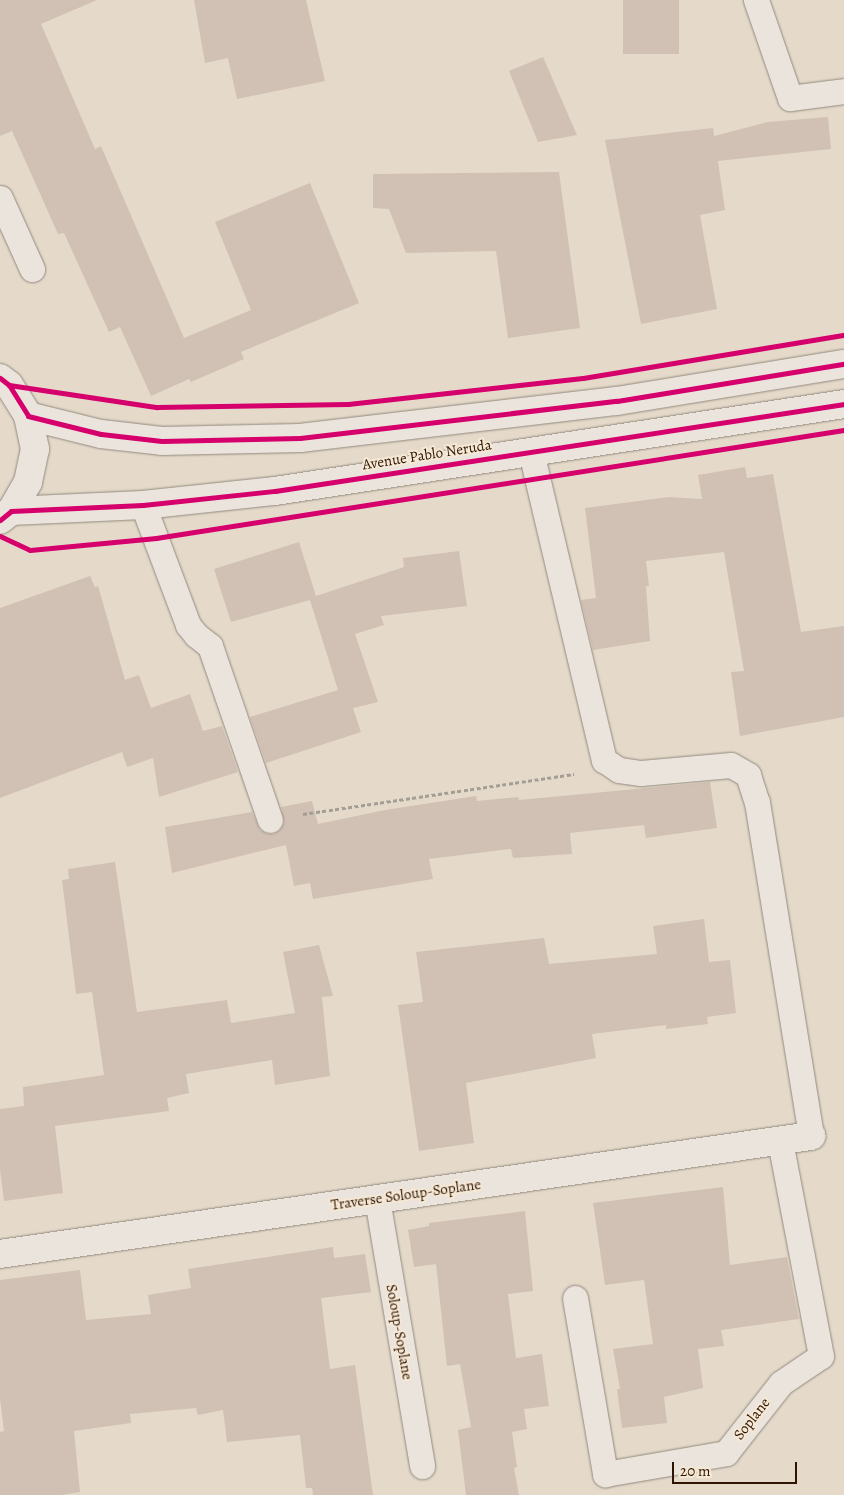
<!DOCTYPE html>
<style>
body{margin:0}
#map{position:relative;width:844px;height:1495px;overflow:hidden;background:#e5daca;font-family:Alegreya,serif}
div>[style]{position:absolute}
.building>*{inset:0;background:#d1c0b4;transform-origin:0 0}
.path>*{height:3px;margin-top:-1.5px;transform-origin:0;background:repeating-linear-gradient(90deg,#a49e95 0 4px,transparent 0 6.5px)}
.roads{filter:drop-shadow(0 0 1px #92897e) drop-shadow(0 0 1px #92897e)}
.lane>*{height:25px;margin:-12.5px;padding:0 12.5px;transform-origin:12.5px;border-radius:12.5px;background:#eae4dc}
.street>*{height:28px;margin:-14px;padding:0 14px;transform-origin:14px;border-radius:14px;background:#eae4dc}
.secondary>*{height:28px;margin:-14px;padding:0 14px;transform-origin:14px;border-radius:14px;background:#eae4dc}
.cycleway>*{height:5px;margin:-2.5px;padding:0 2.5px;transform-origin:2.5px;border-radius:2.5px;background:#d6006c}
span{translate:-50% -50%;white-space:nowrap;text-align:center;line-height:1.15;-webkit-text-stroke:4px #f5e8d5;paint-order:stroke}
.street-label{font-size:15px;color:#2d1400}
.scale{position:absolute;left:672px;top:1462px;width:125px;height:22px;box-sizing:border-box;border:2px solid #2d1400;border-top:0;padding-left:6px;font-size:15px;line-height:18px;white-space:nowrap;color:#2d1400;-webkit-text-stroke:4px #f5e8d5;paint-order:stroke}
</style>
<div id="map">
<div class="building">
<div style="clip-path:polygon(0 0,97px 0,41px 24px,95px 149px,101px 146px,184px 338px,251px 310px,215px 222px,310px 183px,359px 303px,241px 352px,244px 359px,191px 382px,189px 379px,151px 396px,120px 327px,109px 332px,64px 233px,58px 234px,12px 131px,0 136px)"></div>
<div style="clip-path:polygon(194px 0,306px 0,325px 81px,237px 99px,228px 58px,205px 63px)"></div>
<div style="left:623px;top:0;width:56px;height:54px"></div>
<div style="clip-path:polygon(543px 57px,577px 135px,538px 142px,509px 71px)"></div>
<div style="clip-path:polygon(828px 117px,831px 149px,718px 161px,725px 210px,700px 215px,717px 309px,641px 324px,605px 140px,713px 128px,714px 136px,768px 122px)"></div>
<div style="clip-path:polygon(559px 172px,580px 328px,508px 338px,496px 251px,406px 253px,389px 209px,373px 208px,373px 174px)"></div>
<div style="clip-path:polygon(745px 467px,747px 478px,773px 474px,801px 632px,844px 626px,844px 717px,740px 736px,731px 672px,744px 671px,724px 552px,646px 561px,649px 586px,646px 586px,650px 641px,593px 650px,581px 600px,596px 598px,585px 508px,669px 497px,702px 499px,698px 475px)"></div>
<div style="clip-path:polygon(299px 542px,316px 596px,404px 567px,403px 558px,459px 551px,467px 606px,381px 616px,384px 625px,355px 634px,378px 702px,353px 708px,361px 732px,266px 763px,250px 717px,338px 690px,310px 600px,231px 622px,214px 569px)"></div>
<div style="clip-path:polygon(90px 576px,95px 587px,98px 586px,125px 680px,139px 675px,151px 708px,190px 694px,203px 731px,222px 726px,238px 772px,159px 797px,153px 758px,127px 767px,122px 752px,0 798px,0 608px)"></div>
<div style="clip-path:polygon(710px 782px,717px 828px,646px 838px,644px 825px,570px 833px,572px 854px,513px 858px,511px 849px,429px 859px,433px 879px,313px 899px,310px 883px,294px 886px,286px 845px,172px 873px,165px 827px,252px 812px,260px 830px,267px 834px,274px 834px,280px 830px,284px 823px,281px 807px,312px 801px,318px 824px,385px 810px,476px 796px,477px 801px,518px 797px,519px 800px)"></div>
<div style="clip-path:polygon(115px 862px,137px 1012px,227px 1000px,231px 1023px,295px 1013px,283px 952px,319px 945px,333px 996px,322px 997px,330px 1076px,275px 1085px,272px 1060px,186px 1074px,189px 1093px,167px 1098px,169px 1111px,55px 1126px,63px 1193px,4px 1201px,0 1170px,0 1109px,24px 1106px,23px 1087px,104px 1075px,92px 992px,76px 994px,62px 880px,69px 879px,68px 869px)"></div>
<div style="clip-path:polygon(704px 919px,709px 962px,730px 960px,736px 1013px,707px 1017px,708px 1024px,666px 1029px,666px 1025px,592px 1034px,596px 1058px,466px 1083px,474px 1143px,419px 1151px,398px 1005px,423px 1002px,416px 952px,544px 938px,549px 964px,657px 954px,653px 926px)"></div>
<div style="clip-path:polygon(723px 1187px,730px 1265px,787px 1257px,799px 1319px,721px 1330px,724px 1346px,698px 1349px,703px 1388px,664px 1397px,667px 1423px,622px 1428px,617px 1389px,620px 1389px,613px 1349px,653px 1344px,644px 1280px,605px 1285px,593px 1203px)"></div>
<div style="clip-path:polygon(525px 1211px,533px 1291px,508px 1294px,516px 1358px,542px 1354px,549px 1406px,524px 1409px,527px 1429px,512px 1432px,517px 1467px,514px 1468px,519px 1495px,466px 1495px,458px 1430px,471px 1427px,460px 1364px,447px 1366px,436px 1264px,414px 1267px,408px 1230px,429px 1226px,429px 1223px)"></div>
<div style="clip-path:polygon(333px 1247px,334px 1258px,365px 1254px,371px 1292px,321px 1298px,330px 1369px,355px 1365px,373px 1495px,313px 1495px,312px 1488px,306px 1488px,300px 1435px,227px 1442px,223px 1410px,198px 1415px,196px 1408px,130px 1414px,131px 1423px,74px 1431px,80px 1492px,62px 1495px,0 1495px,0 1432px,4px 1431px,0 1399px,0 1280px,80px 1270px,86px 1320px,151px 1314px,148px 1295px,191px 1288px,188px 1269px)"></div>
</div>
<div class="path">
<div style="left:25px;top:548px;width:5px;rotate:22deg"></div>
<div style="left:30px;top:550px;width:29px;rotate:-6deg"></div>
<div style="left:303px;top:814px;width:274px;rotate:-8.4deg"></div>
</div>
<div class="roads">
<div class="lane">
<div style="left:756px;top:0;width:104px;rotate:70.9deg"></div>
<div style="left:790px;top:98px;width:54px;rotate:-7.4deg"></div>
<div style="left:0;top:198px;width:78px;rotate:65.7deg"></div>
<div style="left:531px;top:452px;width:317px;rotate:76.7deg"></div>
<div style="left:604px;top:760px;width:18px;rotate:34deg"></div>
<div style="left:619px;top:770px;width:22px;rotate:8deg"></div>
<div style="left:641px;top:773px;width:90px;rotate:-5.1deg"></div>
<div style="left:731px;top:765px;width:20px;rotate:30deg"></div>
<div style="left:748px;top:775px;width:28px;rotate:72deg"></div>
<div style="left:757px;top:802px;width:338px;rotate:80.8deg"></div>
<div style="left:143px;top:505px;width:128px;rotate:69.4deg"></div>
<div style="left:188px;top:625px;width:13px;rotate:51deg"></div>
<div style="left:196px;top:635px;width:18px;rotate:38deg"></div>
<div style="left:210px;top:646px;width:184px;rotate:71deg"></div>
<div style="left:377px;top:1199px;width:271px;rotate:80.4deg"></div>
<div style="left:575px;top:1298px;width:179px;rotate:80.3deg"></div>
<div style="left:605px;top:1474px;width:123px;rotate:-9.8deg"></div>
<div style="left:726px;top:1453px;width:89px;rotate:-51.8deg"></div>
<div style="left:781px;top:1383px;width:48px;rotate:-34deg"></div>
<div style="left:821px;top:1356px;width:219px;rotate:-100.8deg"></div>
</div>
<div class="street">
<div style="left:0;top:1254px;width:820px;rotate:-8.28deg"></div>
</div>
<div class="secondary">
<div style="left:0;top:378px;width:11px;rotate:38deg"></div>
<div style="left:9px;top:385px;width:36px;rotate:58deg"></div>
<div style="left:28px;top:416px;width:34px;rotate:78deg"></div>
<div style="left:35px;top:449px;width:34px;rotate:102deg"></div>
<div style="left:28px;top:482px;width:34px;rotate:120deg"></div>
<div style="left:11px;top:511px;width:14px;rotate:141deg"></div>
<div style="left:28px;top:416px;width:75px;rotate:13.9deg"></div>
<div style="left:101px;top:434px;width:61px;rotate:6.5deg"></div>
<div style="left:162px;top:441px;width:138px;rotate:-1.2deg"></div>
<div style="left:300px;top:438px;width:319px;rotate:-6.7deg"></div>
<div style="left:617px;top:401px;width:230px;rotate:-9.3deg"></div>
<div style="left:11px;top:511px;width:132px;rotate:-2.6deg"></div>
<div style="left:143px;top:505px;width:133px;rotate:-6.1deg"></div>
<div style="left:275px;top:491px;width:576px;rotate:-8.69deg"></div>
</div>
</div>
<div class="cycleway">
<div style="left:0;top:378px;width:11px;rotate:38deg"></div>
<div style="left:9px;top:385px;width:36px;rotate:58deg"></div>
<div style="left:28px;top:416px;width:75px;rotate:13.9deg"></div>
<div style="left:101px;top:434px;width:61px;rotate:6.5deg"></div>
<div style="left:162px;top:441px;width:138px;rotate:-1.2deg"></div>
<div style="left:300px;top:438px;width:319px;rotate:-6.7deg"></div>
<div style="left:617px;top:401px;width:230px;rotate:-9.3deg"></div>
<div style="left:9px;top:385px;width:150px;rotate:8.5deg"></div>
<div style="left:157px;top:407px;width:191px;rotate:-0.9deg"></div>
<div style="left:348px;top:404px;width:236px;rotate:-6.3deg"></div>
<div style="left:583px;top:378px;width:265px;rotate:-9.4deg"></div>
<div style="left:0;top:520px;width:14px;rotate:-39deg"></div>
<div style="left:11px;top:511px;width:132px;rotate:-2.6deg"></div>
<div style="left:143px;top:505px;width:133px;rotate:-6.1deg"></div>
<div style="left:275px;top:491px;width:576px;rotate:-8.69deg"></div>
<div style="left:0;top:536px;width:33px;rotate:25deg"></div>
<div style="left:30px;top:550px;width:127px;rotate:-5.4deg"></div>
<div style="left:156px;top:538px;width:696px;rotate:-8.92deg"></div>
</div>
<div class="street-label">
<span style="left:427px;top:455px;rotate:-9deg">Avenue Pablo Neruda</span>
<span style="left:406px;top:1195px;rotate:-8deg">Traverse Soloup-Soplane</span>
<span style="left:399px;top:1332px;rotate:80deg">Soloup-Soplane</span>
<span style="left:752px;top:1419px;rotate:-52deg">Soplane</span>
</div>
<div class="scale">20 m</div>
</div>
